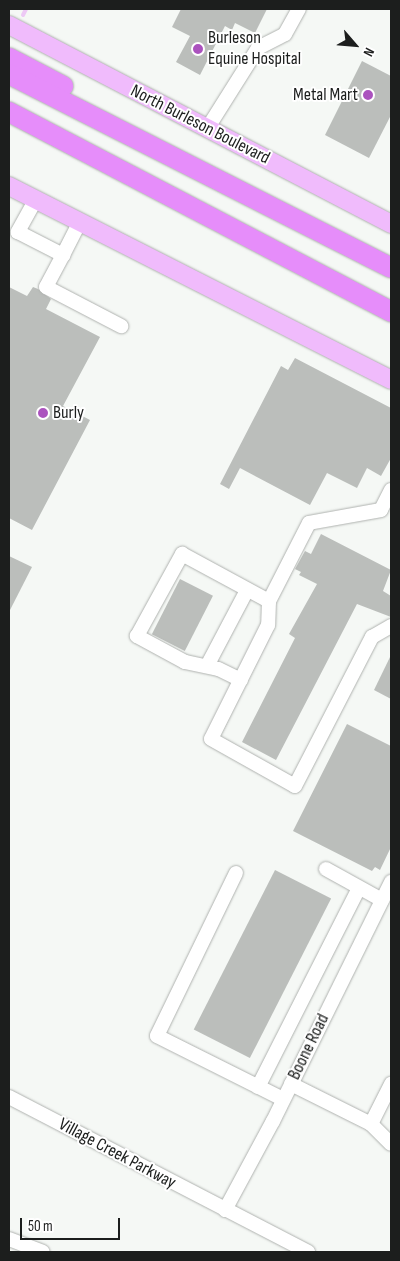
<!DOCTYPE html>
<style>
body{margin:0}
#map{position:relative;width:400px;height:1261px;overflow:hidden;background:#f5f8f5;font-family:"Sofia Sans Condensed",sans-serif}
div>[style]{position:absolute}
.stream>*{height:4px;margin:-2px;padding:0 2px;transform-origin:2px;border-radius:2px;background:#edc9f5}
.building>*{inset:0;background:#bbbebb;transform-origin:0 0}
.roads{filter:drop-shadow(0 0 1px #afb2af) drop-shadow(0 0 1px #afb2af)}
.minor>*{height:14px;margin:-7px;padding:0 7px;transform-origin:7px;border-radius:7px;background:#fff}
.major>*{height:18px;margin:-9px;padding:0 9px;transform-origin:9px;border-radius:9px;background:#f0bbfc}
.highway>*{height:20px;margin:-10px;padding:0 10px;transform-origin:10px;border-radius:10px;background:#e68dfa}
.dots>*{width:14px;height:14px;translate:-50% -50%;box-sizing:border-box;border:2px solid #fff;border-radius:50%}
span{translate:-50% -50%;white-space:nowrap;text-align:center;line-height:1.15;-webkit-text-stroke:4px #fff;paint-order:stroke}
.poi-label{font-size:18px;color:#1c1e1d}
.left{translate:0 -50%;text-align:left}
.right{translate:-100% -50%;text-align:right}
.street-label{font-size:18px;color:#1c1e1d}
.frame{position:absolute;inset:0;border:10px solid #1c1e1d;pointer-events:none}
.north{position:absolute;left:330px;top:20px;width:50px;height:50px;-webkit-text-stroke:4px #fff;paint-order:stroke;rotate:117deg;font-size:14px;font-weight:700;line-height:20px;text-align:center;color:#1c1e1d}
.north::after{content:'';display:block;margin:auto;width:18px;height:22px;background:#1c1e1d;clip-path:polygon(50% 0,100% 100%,50% 72%,0 100%)}
.scale{position:absolute;left:20px;top:1218px;width:100px;height:22px;box-sizing:border-box;border:2px solid #1c1e1d;border-top:0;padding-left:6px;font-size:15px;line-height:18px;white-space:nowrap;color:#1c1e1d;-webkit-text-stroke:4px #fff;paint-order:stroke}
</style>
<div id="map">
<div class="stream">
<div style="left:23px;top:15px;width:7px;rotate:-63deg"></div>
</div>
<div class="building">
<div style="clip-path:polygon(181px 9px,267px 9px,255px 33px,235px 23px,232px 30px,225px 26px,200px 75px,176px 62px,190px 36px,172px 27px)"></div>
<div style="clip-path:polygon(362px 61px,391px 76px,391px 115px,369px 158px,325px 135px)"></div>
<div style="clip-path:polygon(9px 287px,27px 296px,33px 287px,38px 289px,51px 299px,46px 309px,100px 337px,63px 406px,90px 420px,32px 530px,9px 518px)"></div>
<div style="clip-path:polygon(295px 358px,391px 408px,391px 458px,381px 476px,367px 468px,357px 488px,327px 473px,310px 505px,240px 468px,229px 489px,220px 484px,281px 366px,288px 370px)"></div>
<div style="clip-path:polygon(321px 534px,391px 570px,383px 591px,391px 596px,391px 617px,357px 604px,276px 760px,242px 742px,295px 638px,289px 634px,317px 584px,299px 575px,301px 572px,295px 569px,305px 551px,311px 554px)"></div>
<div style="clip-path:polygon(9px 556px,32px 567px,9px 612px)"></div>
<div style="left:180px;top:579px;width:37px;height:62px;rotate:27deg"></div>
<div style="clip-path:polygon(391px 655px,391px 699px,374px 690px)"></div>
<div style="clip-path:polygon(347px 724px,391px 746px,391px 847px,380px 870px,375px 867px,372px 871px,293px 831px)"></div>
<div style="left:275px;top:870px;width:63px;height:179px;rotate:27deg"></div>
</div>
<div class="roads">
<div class="minor">
<div style="left:207px;top:129px;width:96px;rotate:-57.8deg"></div>
<div style="left:258px;top:48px;width:30px;rotate:-27deg"></div>
<div style="left:285px;top:34px;width:29px;rotate:-61deg"></div>
<div style="left:36px;top:199px;width:38px;rotate:119deg"></div>
<div style="left:18px;top:232px;width:51px;rotate:27.1deg"></div>
<div style="left:63px;top:255px;width:37px;rotate:-63deg"></div>
<div style="left:63px;top:255px;width:36px;rotate:118deg"></div>
<div style="left:46px;top:287px;width:85px;rotate:27.5deg"></div>
<div style="left:391px;top:490px;width:22px;rotate:117deg"></div>
<div style="left:381px;top:510px;width:73px;rotate:169.8deg"></div>
<div style="left:309px;top:523px;width:88px;rotate:117.1deg"></div>
<div style="left:269px;top:601px;width:24px;rotate:92deg"></div>
<div style="left:268px;top:625px;width:127px;rotate:116.6deg"></div>
<div style="left:211px;top:739px;width:96px;rotate:29.2deg"></div>
<div style="left:295px;top:786px;width:168px;rotate:-62.7deg"></div>
<div style="left:372px;top:637px;width:22px;rotate:-30deg"></div>
<div style="left:207px;top:666px;width:86px;rotate:-62.2deg"></div>
<div style="left:241px;top:680px;width:25px;rotate:-154deg"></div>
<div style="left:218px;top:669px;width:34px;rotate:-168deg"></div>
<div style="left:185px;top:662px;width:55px;rotate:-151.6deg"></div>
<div style="left:137px;top:636px;width:94px;rotate:-61.2deg"></div>
<div style="left:182px;top:554px;width:99px;rotate:28.4deg"></div>
<div style="left:326px;top:869px;width:64px;rotate:29deg"></div>
<div style="left:236px;top:873px;width:181px;rotate:115.9deg"></div>
<div style="left:157px;top:1036px;width:141px;rotate:26.6deg"></div>
<div style="left:291px;top:1084px;width:89px;rotate:26.6deg"></div>
<div style="left:371px;top:1124px;width:45px;rotate:-63.4deg"></div>
<div style="left:258px;top:1087px;width:223px;rotate:-63.1deg"></div>
<div style="left:9px;top:1097px;width:337px;rotate:27.4deg"></div>
<div style="left:371px;top:1124px;width:28px;rotate:45deg"></div>
<div style="left:225px;top:1210px;width:101px;rotate:-61.7deg"></div>
<div style="left:273px;top:1121px;width:267px;rotate:-63.7deg"></div>
<div style="left:9px;top:1239px;width:36px;rotate:21deg"></div>
</div>
<div class="major">
<div style="left:9px;top:25px;width:431px;rotate:27.5deg"></div>
<div style="left:9px;top:186px;width:428px;rotate:26.9deg"></div>
</div>
<div class="highway">
<div style="left:9px;top:58px;width:61px;rotate:27.4deg"></div>
<div style="left:9px;top:74px;width:428px;rotate:26.9deg"></div>
<div style="left:9px;top:112px;width:431px;rotate:27.6deg"></div>
</div>
</div>
<div class="dots">
<div style="left:198px;top:49px;background:#ab52be"></div>
<div style="left:368px;top:95px;background:#ab52be"></div>
<div style="left:43px;top:413px;background:#ab52be"></div>
</div>
<div class="poi-label">
<span class="left" style="left:208px;top:49px">Burleson<br>Equine Hospital</span>
<span class="right" style="left:358px;top:95px">Metal Mart</span>
<span class="left" style="left:53px;top:413px">Burly</span>
</div>
<div class="street-label">
<span style="left:200px;top:125px;rotate:27deg">North Burleson Boulevard</span>
<span style="left:309px;top:1047px;rotate:-64deg">Boone Road</span>
<span style="left:117px;top:1154px;rotate:28deg">Village Creek Parkway</span>
</div>
<div class="frame"></div>
<div class="north">N</div>
<div class="scale">50 m</div>
</div>
